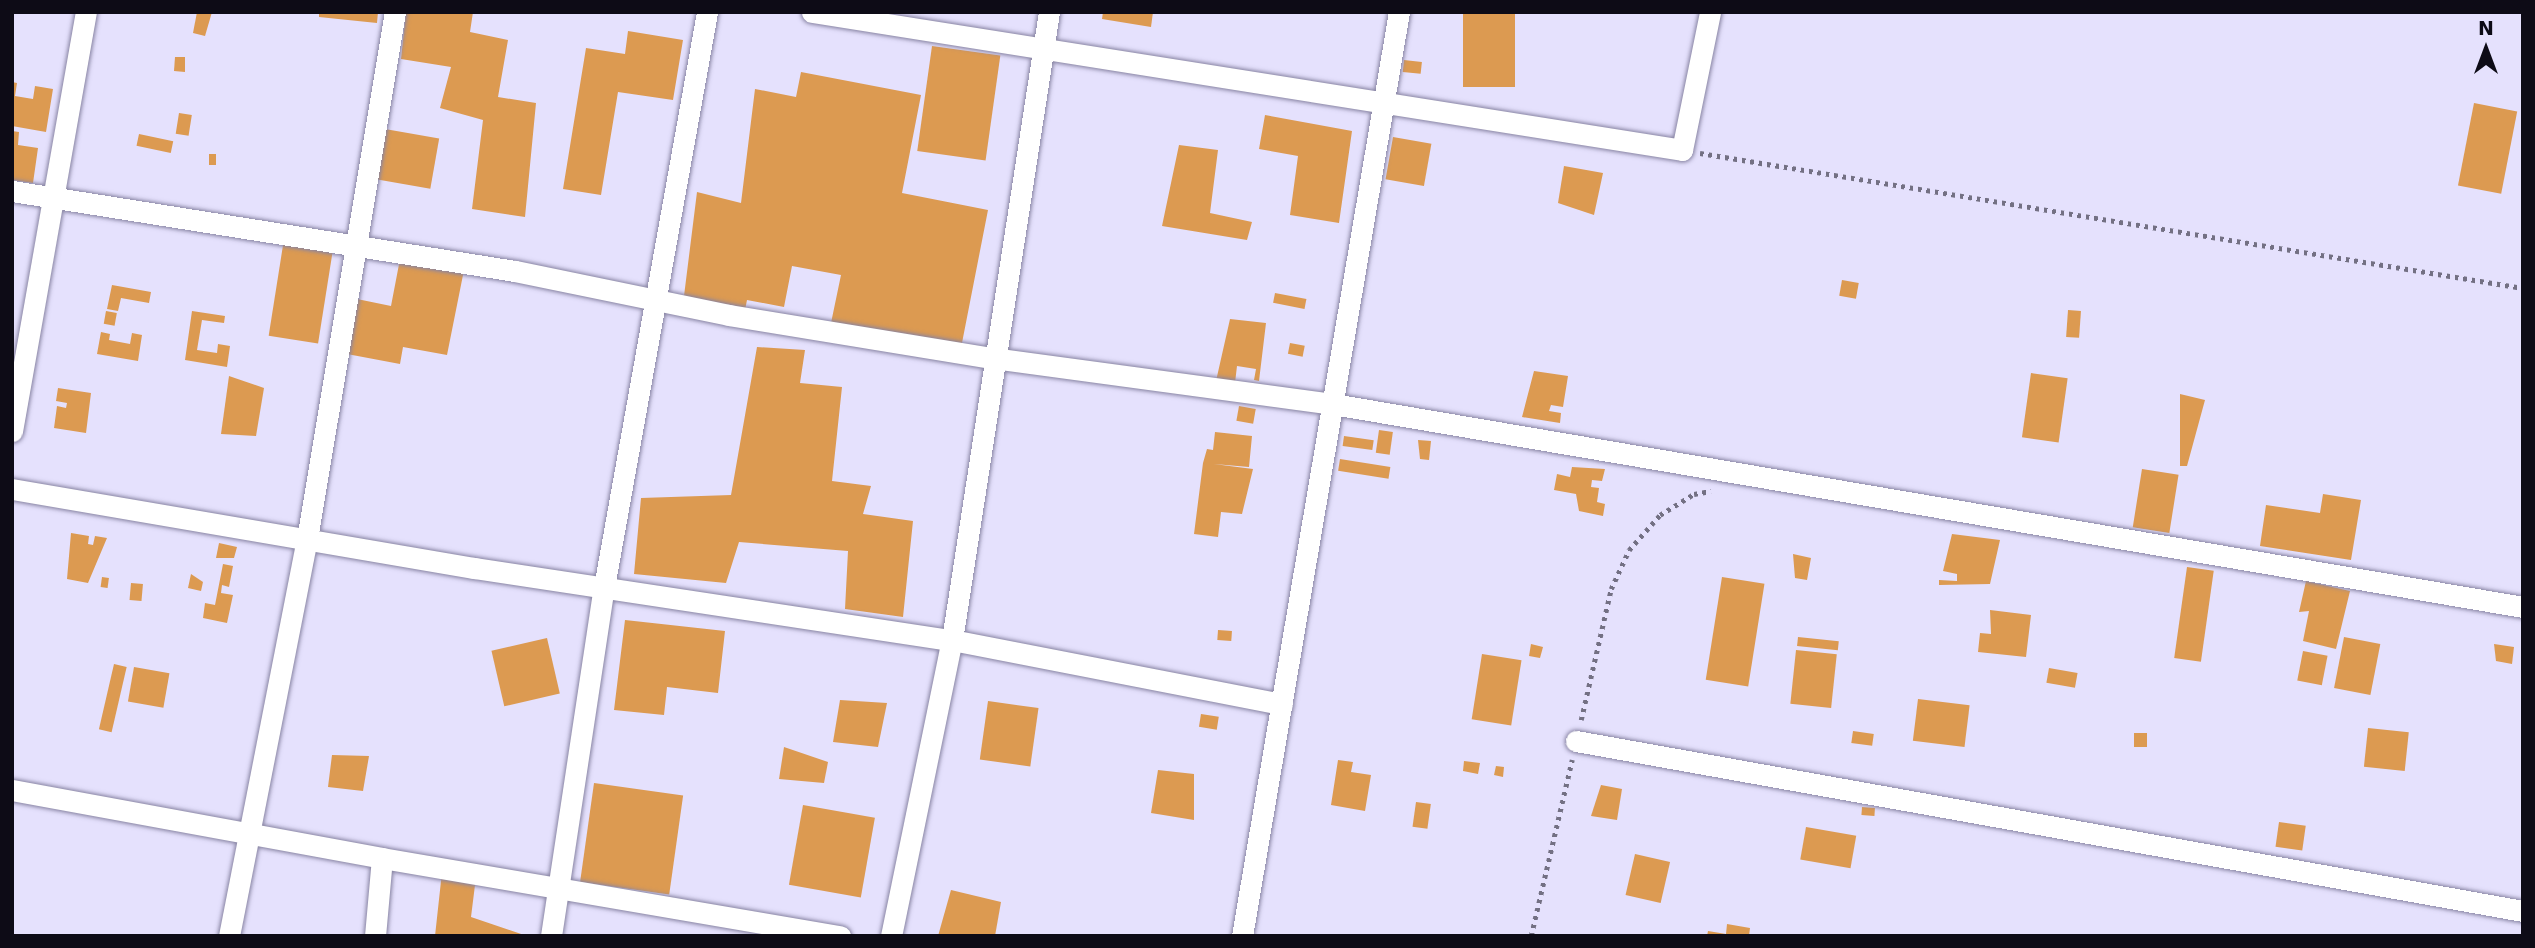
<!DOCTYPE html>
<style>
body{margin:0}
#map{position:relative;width:2535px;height:948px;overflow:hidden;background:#e5e1fd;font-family:"DejaVu Sans",sans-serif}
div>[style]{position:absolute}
.building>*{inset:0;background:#dc9a51;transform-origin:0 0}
.path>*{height:4.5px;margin-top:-2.25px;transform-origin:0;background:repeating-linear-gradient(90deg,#737083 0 3.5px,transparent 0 8.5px)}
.roads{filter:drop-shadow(0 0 2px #8884a3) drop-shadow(0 0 2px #8884a3)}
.minor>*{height:21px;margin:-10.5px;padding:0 10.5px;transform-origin:10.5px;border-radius:10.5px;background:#fff}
span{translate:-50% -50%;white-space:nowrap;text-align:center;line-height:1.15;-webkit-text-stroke:5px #e5e1fd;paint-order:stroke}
.frame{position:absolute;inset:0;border:14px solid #0d0b16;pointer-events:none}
.north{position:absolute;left:2451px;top:14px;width:70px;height:70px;-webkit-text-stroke:5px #e5e1fd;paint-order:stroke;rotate:0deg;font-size:19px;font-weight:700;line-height:28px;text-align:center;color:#0d0b16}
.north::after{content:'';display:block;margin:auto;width:24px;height:32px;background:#0d0b16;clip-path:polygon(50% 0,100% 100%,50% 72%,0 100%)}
</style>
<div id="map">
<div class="building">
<div style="clip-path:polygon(197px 12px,212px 12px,205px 36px,193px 33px)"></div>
<div style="clip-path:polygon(319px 12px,378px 12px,377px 23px,319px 17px)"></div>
<div style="clip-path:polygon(406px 12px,473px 12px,470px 32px,508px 40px,498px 97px,536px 103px,525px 217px,472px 209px,483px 120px,440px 108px,451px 67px,401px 59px)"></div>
<div style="clip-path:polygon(1103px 12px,1153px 12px,1151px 27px,1102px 19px)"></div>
<div style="left:1463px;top:12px;width:52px;height:75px"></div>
<div style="clip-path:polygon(628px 31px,683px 40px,673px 100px,618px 92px,601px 195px,563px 189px,586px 48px,625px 54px)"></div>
<div style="left:932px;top:46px;width:69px;height:106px;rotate:8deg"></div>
<div style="clip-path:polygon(175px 57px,185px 57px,185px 72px,174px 71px)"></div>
<div style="left:1404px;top:60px;width:18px;height:12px;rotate:6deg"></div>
<div style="clip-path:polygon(801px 72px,921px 95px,902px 193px,988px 210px,961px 348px,831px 323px,841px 275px,792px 266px,784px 307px,747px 300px,744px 315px,684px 296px,697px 192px,741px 203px,755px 89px,796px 97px)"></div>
<div style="clip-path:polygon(12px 82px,17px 83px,15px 96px,33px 99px,35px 86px,53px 89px,46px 132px,12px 126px)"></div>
<div style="left:2474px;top:103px;width:44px;height:84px;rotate:11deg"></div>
<div style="left:179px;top:113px;width:13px;height:21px;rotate:9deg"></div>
<div style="clip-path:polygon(1265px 115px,1352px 131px,1339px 223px,1290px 215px,1298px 156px,1259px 149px)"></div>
<div style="left:385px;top:129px;width:55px;height:51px;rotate:10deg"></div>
<div style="clip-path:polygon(12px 131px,19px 132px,18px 145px,38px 148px,33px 183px,12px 180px)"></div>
<div style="left:139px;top:134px;width:35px;height:12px;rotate:12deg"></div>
<div style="left:1393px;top:137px;width:39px;height:43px;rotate:10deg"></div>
<div style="clip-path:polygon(1179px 145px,1218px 150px,1210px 213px,1252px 222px,1247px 240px,1162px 226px)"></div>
<div style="left:209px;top:154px;width:7px;height:11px"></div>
<div style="clip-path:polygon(1564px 166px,1603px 173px,1594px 215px,1558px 203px)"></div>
<div style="left:284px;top:239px;width:50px;height:98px;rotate:9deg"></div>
<div style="clip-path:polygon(400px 259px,464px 270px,447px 355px,403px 347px,400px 364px,347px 354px,357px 299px,391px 306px)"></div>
<div style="left:1842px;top:280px;width:17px;height:16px;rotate:10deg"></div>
<div style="clip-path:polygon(112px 285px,151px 292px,149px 303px,121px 298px,118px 311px,107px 309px)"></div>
<div style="left:1275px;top:293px;width:32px;height:10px;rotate:11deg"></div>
<div style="left:2068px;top:310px;width:13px;height:27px;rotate:4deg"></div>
<div style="left:106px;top:311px;width:11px;height:13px;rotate:10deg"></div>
<div style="clip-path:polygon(192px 311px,225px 316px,224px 323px,202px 320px,197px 350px,217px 353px,218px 344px,230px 346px,227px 367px,185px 360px)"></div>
<div style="clip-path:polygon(1230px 319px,1266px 323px,1259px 381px,1254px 380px,1256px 369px,1237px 366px,1235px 383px,1216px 381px)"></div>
<div style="clip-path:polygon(101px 332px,110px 334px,109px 340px,130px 344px,132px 333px,142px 335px,138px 361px,97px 354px)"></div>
<div style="left:1290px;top:343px;width:15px;height:11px;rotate:11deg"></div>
<div style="clip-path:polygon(757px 347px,805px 350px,800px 383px,842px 387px,832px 481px,871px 486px,863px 514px,913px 521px,903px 617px,845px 609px,848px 551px,739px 542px,726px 583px,634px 574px,641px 498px,731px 495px)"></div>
<div style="clip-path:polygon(1534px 371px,1568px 376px,1563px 407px,1551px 405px,1549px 411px,1561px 413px,1560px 423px,1522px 417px)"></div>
<div style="left:2031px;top:373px;width:37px;height:65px;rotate:8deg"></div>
<div style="clip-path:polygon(229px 376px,264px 388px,256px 436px,221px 434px)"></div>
<div style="clip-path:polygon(58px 388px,91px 393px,86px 433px,54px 428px,57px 406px,66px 408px,67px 403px,56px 401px)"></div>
<div style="clip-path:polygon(2180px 394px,2205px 400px,2187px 466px,2180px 466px)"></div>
<div style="left:1239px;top:406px;width:17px;height:15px;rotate:10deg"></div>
<div style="left:1379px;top:430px;width:14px;height:23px;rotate:8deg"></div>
<div style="clip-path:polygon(1215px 432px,1252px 436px,1249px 467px,1214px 464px,1253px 469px,1242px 514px,1221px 512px,1218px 537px,1194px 534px,1203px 463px,1207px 449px,1213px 450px)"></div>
<div style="left:1344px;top:436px;width:30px;height:10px;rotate:8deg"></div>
<div style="clip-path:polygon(1418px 440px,1431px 441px,1429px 460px,1420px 459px)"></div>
<div style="left:1340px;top:459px;width:51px;height:12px;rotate:9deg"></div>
<div style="clip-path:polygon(1572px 467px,1605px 469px,1602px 481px,1592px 480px,1591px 487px,1599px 488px,1597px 502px,1605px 504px,1603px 516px,1579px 511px,1576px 494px,1554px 490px,1557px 474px,1570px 477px)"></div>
<div style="left:2142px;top:469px;width:37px;height:59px;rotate:9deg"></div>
<div style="clip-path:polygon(2323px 494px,2361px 500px,2351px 560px,2260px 546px,2266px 505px,2320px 513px)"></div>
<div style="clip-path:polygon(71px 533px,89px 536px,88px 544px,93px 545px,95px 536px,107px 538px,88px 583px,67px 579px)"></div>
<div style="clip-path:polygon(1952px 534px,2000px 540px,1990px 584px,1939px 585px,1939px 580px,1957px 581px,1957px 574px,1943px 571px)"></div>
<div style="clip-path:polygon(219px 543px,237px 547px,234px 558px,216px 558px)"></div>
<div style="clip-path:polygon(1793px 554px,1811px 558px,1807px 580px,1795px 578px)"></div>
<div style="clip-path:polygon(223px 564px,233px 566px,229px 587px,222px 585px,221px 593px,233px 595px,227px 623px,203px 618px,205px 603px,215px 605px)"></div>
<div style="left:2187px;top:567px;width:27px;height:92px;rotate:8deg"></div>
<div style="clip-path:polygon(191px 574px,203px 582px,201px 591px,188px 588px)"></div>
<div style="left:102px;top:577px;width:7px;height:10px;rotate:8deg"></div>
<div style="left:1722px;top:577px;width:43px;height:104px;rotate:9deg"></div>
<div style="clip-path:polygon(2306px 581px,2350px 591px,2336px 649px,2303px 641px,2309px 611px,2299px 612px)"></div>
<div style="left:131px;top:583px;width:12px;height:17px;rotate:5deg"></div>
<div style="clip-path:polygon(1990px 610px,2031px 615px,2026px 657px,1978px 652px,1980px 633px,1991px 634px)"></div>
<div style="clip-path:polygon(625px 620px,725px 631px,718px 693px,667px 687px,664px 715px,614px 710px)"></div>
<div style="left:1218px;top:630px;width:14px;height:10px;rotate:4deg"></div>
<div style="left:1798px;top:637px;width:41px;height:9px;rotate:6deg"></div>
<div style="left:2344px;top:637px;width:37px;height:52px;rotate:11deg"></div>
<div style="left:547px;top:638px;width:57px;height:57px;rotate:77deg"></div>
<div style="clip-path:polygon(1531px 644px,1543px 647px,1540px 658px,1529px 656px)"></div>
<div style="clip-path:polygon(2494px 644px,2514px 647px,2512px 664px,2496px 661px)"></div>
<div style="left:1796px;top:650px;width:41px;height:54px;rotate:6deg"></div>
<div style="left:2303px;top:651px;width:25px;height:30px;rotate:11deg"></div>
<div style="left:1482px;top:654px;width:40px;height:66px;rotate:9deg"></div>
<div style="left:114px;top:664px;width:13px;height:67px;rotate:13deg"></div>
<div style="left:134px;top:667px;width:36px;height:35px;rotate:10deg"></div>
<div style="left:2049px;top:668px;width:29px;height:15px;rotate:10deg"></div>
<div style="left:1918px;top:699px;width:52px;height:42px;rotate:7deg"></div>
<div style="clip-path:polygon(840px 700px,887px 703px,878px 747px,833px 742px)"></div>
<div style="left:988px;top:701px;width:51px;height:59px;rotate:8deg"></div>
<div style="left:1201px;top:714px;width:18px;height:13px;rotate:9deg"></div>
<div style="left:2368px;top:728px;width:41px;height:39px;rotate:6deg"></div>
<div style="left:1853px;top:731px;width:21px;height:12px;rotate:8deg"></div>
<div style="left:2134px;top:733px;width:13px;height:14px"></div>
<div style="clip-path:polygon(784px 747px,828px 762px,824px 783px,779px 779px)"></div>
<div style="clip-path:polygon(332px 755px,369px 756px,363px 791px,328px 787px)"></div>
<div style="clip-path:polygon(1338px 760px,1353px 762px,1351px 772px,1371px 775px,1365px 811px,1331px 805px)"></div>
<div style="clip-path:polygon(1464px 761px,1480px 763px,1478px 774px,1463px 771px)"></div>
<div style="clip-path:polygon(1496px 766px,1504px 767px,1503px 777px,1494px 775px)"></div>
<div style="clip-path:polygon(1158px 770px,1194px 774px,1194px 820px,1151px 813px)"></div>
<div style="left:594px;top:783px;width:90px;height:100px;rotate:8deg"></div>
<div style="clip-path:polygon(1601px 785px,1622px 789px,1617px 820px,1591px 816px)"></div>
<div style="left:1416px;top:802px;width:15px;height:25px;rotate:8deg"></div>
<div style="left:803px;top:805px;width:73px;height:81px;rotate:10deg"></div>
<div style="left:1862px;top:807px;width:13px;height:8px;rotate:4deg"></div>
<div style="left:2279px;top:822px;width:27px;height:25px;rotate:8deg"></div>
<div style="left:1806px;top:827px;width:51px;height:33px;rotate:10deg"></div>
<div style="left:1635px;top:854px;width:36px;height:42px;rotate:13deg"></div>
<div style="clip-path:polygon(442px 872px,476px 877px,471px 917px,527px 936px,435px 936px)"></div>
<div style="clip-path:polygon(951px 890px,1001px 902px,995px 936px,938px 936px)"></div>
<div style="clip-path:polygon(1727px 924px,1750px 928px,1749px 936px,1707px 936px,1708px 931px,1726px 934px)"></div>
</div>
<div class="path">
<div style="left:1700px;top:153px;width:834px;rotate:9.32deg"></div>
<div style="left:1581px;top:720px;width:134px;rotate:-77.1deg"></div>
<div style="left:1611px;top:589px;width:43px;rotate:-65.2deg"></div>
<div style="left:1629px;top:550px;width:47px;rotate:-48.5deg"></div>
<div style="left:1660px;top:515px;width:40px;rotate:-32deg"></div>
<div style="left:1694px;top:494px;width:17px;rotate:-10deg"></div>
<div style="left:1531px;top:936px;width:181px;rotate:-76.9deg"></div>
</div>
<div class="roads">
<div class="minor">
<div style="left:812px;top:12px;width:881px;rotate:9.01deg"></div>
<div style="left:1682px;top:150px;width:141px;rotate:-78.5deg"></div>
<div style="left:12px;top:191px;width:509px;rotate:9.04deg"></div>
<div style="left:515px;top:271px;width:218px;rotate:11.6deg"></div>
<div style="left:729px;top:315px;width:267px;rotate:9.3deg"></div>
<div style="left:993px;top:358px;width:343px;rotate:7.7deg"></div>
<div style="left:1333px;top:404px;width:1207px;rotate:9.68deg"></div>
<div style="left:12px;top:431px;width:425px;rotate:-80deg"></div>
<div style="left:12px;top:489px;width:469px;rotate:9.7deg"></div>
<div style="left:474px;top:568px;width:483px;rotate:8.6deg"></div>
<div style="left:952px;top:640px;width:336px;rotate:11deg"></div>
<div style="left:1576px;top:741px;width:962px;rotate:10.18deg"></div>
<div style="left:12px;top:790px;width:376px;rotate:10.4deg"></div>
<div style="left:382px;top:858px;width:465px;rotate:9.7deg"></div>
<div style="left:229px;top:936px;width:405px;rotate:-78.9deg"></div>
<div style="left:307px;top:539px;width:534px;rotate:-80.52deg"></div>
<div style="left:375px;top:936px;width:78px;rotate:-84.9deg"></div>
<div style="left:551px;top:936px;width:353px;rotate:-81.4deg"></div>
<div style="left:604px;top:587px;width:584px;rotate:-79.84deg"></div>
<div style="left:891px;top:936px;width:302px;rotate:-78.4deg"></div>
<div style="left:952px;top:640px;width:635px;rotate:-81.22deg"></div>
<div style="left:1242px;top:936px;width:937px;rotate:-80.36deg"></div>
</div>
</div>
<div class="frame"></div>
<div class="north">N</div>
</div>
